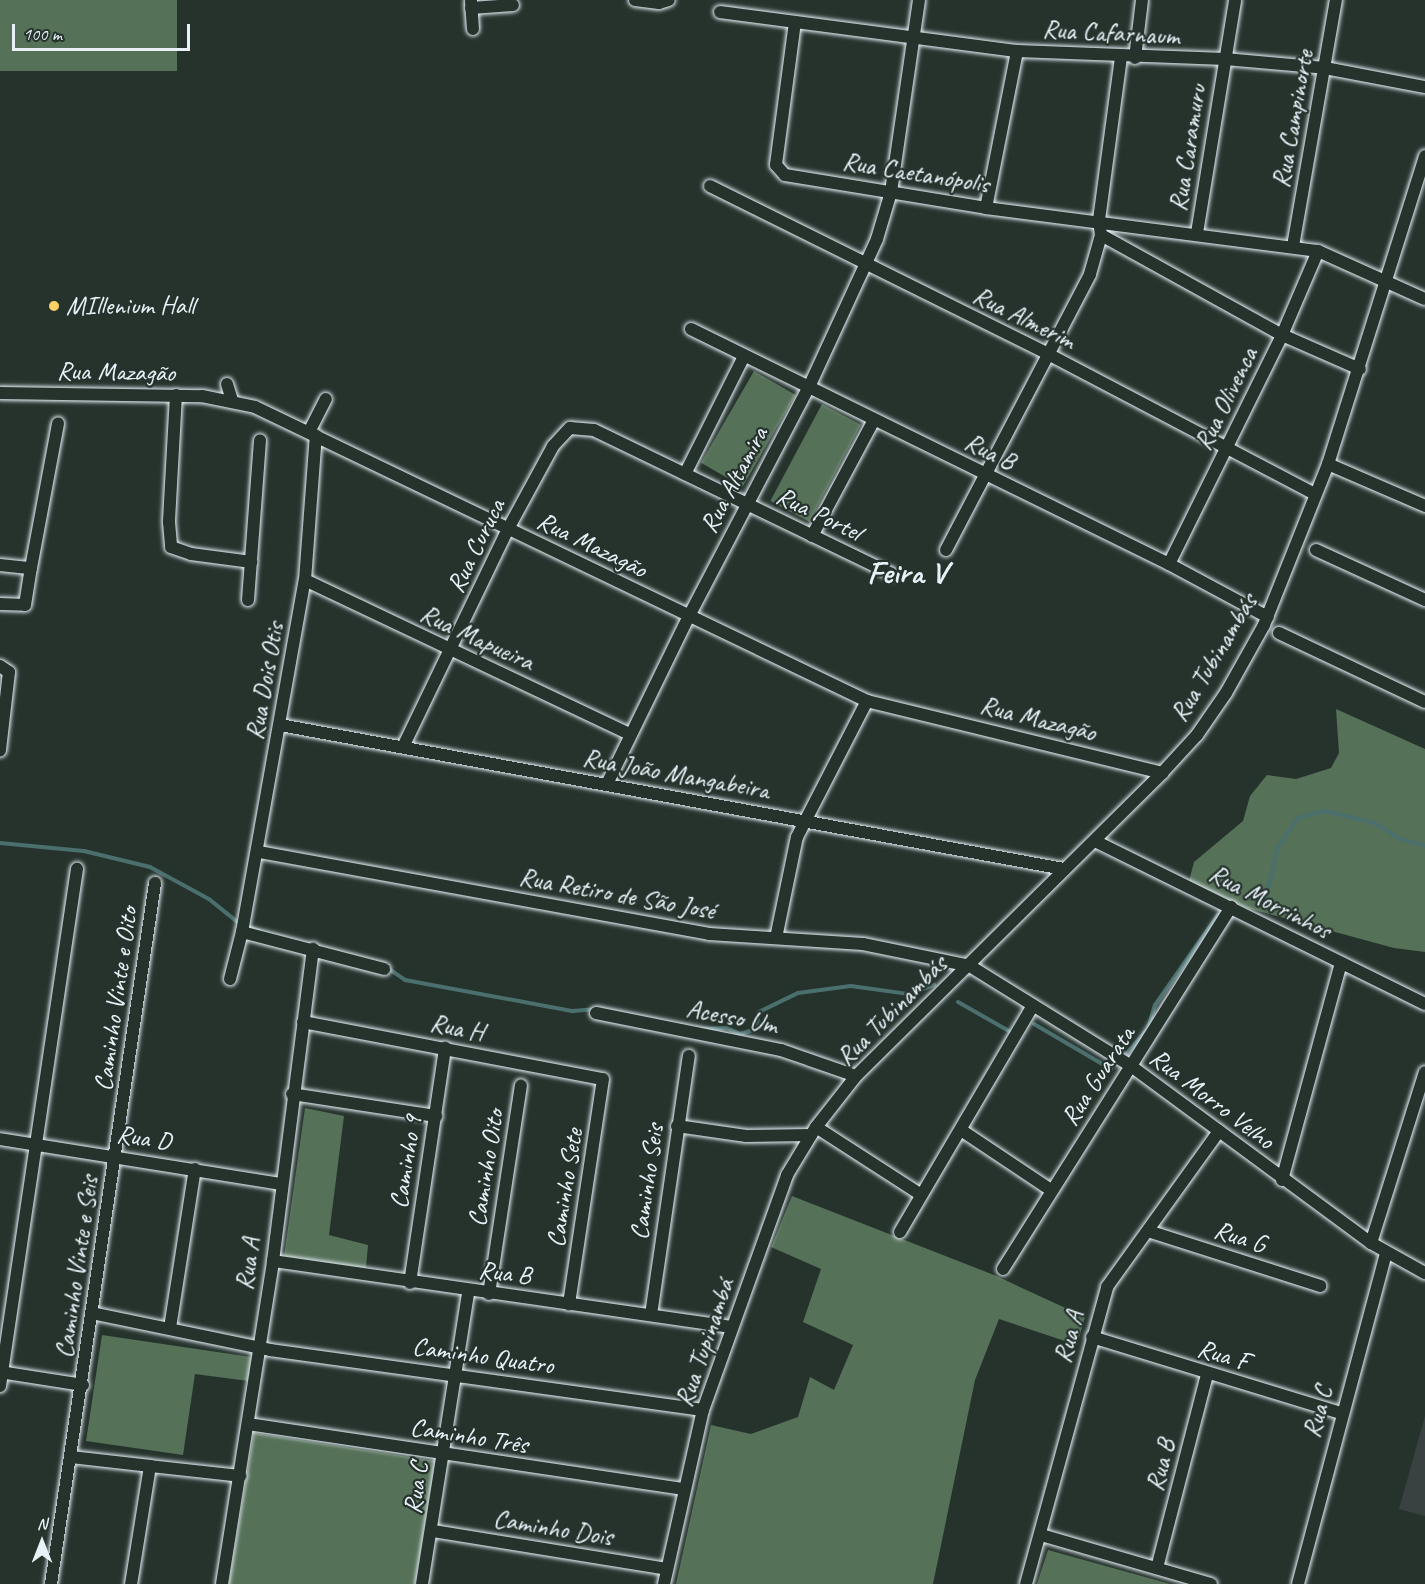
<!DOCTYPE html>
<meta charset="utf-8">
<style>
body{margin:0}
#map{position:relative;width:1425px;height:1584px;overflow:hidden;background:#26332d;font-family:Caveat,sans-serif}
div>[style]{position:absolute}
.built>*{inset:0;background:#3a4241}
.green>*{inset:0;background:#557158;transform-origin:0 0}
.stream>*{height:4px;margin:-2px;padding:0 2px;transform-origin:2px;border-radius:2px;background:#4a6f6d}
.roads{filter:drop-shadow(0 0 2px #e8f1f8) drop-shadow(0 0 2px #e8f1f8)}
.minor>*{height:12px;margin:-6px;padding:0 6px;transform-origin:6px;border-radius:6px;background:#26332d}
.dots>*{width:16px;height:16px;translate:-50% -50%;box-sizing:border-box;border:3px solid #26332d;border-radius:50%}
span{translate:-50% -50%;white-space:nowrap;text-align:center;line-height:1.15;-webkit-text-stroke:4.5px #26332d;paint-order:stroke}
.street-label{font-size:26px;color:#e8f1f8}
.poi-label{font-size:26px;color:#e8f1f8}
.left{translate:0 -50%;text-align:left}
.district-label{font-size:32px;color:#e8f1f8;font-weight:700}
.north{position:absolute;left:12px;top:1512px;width:60px;height:60px;-webkit-text-stroke:4px #26332d;paint-order:stroke;rotate:0deg;font-size:16px;font-weight:700;line-height:24px;text-align:center;color:#e8f1f8}
.north::after{content:'';display:block;margin:auto;width:21px;height:27px;background:#e8f1f8;clip-path:polygon(50% 0,100% 100%,50% 72%,0 100%)}
.scale{position:absolute;left:12px;top:24px;width:178px;height:27px;box-sizing:border-box;border:3px solid #e8f1f8;border-top:0;padding-left:8px;font-size:18px;line-height:21px;white-space:nowrap;color:#e8f1f8;-webkit-text-stroke:4px #26332d;paint-order:stroke}
</style>
<div id="map">
<div class="built">
<div style="clip-path:polygon(1425px 1416px,1425px 1516px,1399px 1509px)"></div>
</div>
<div class="green">
<div style="left:0;top:0;width:177px;height:71px"></div>
<div style="left:754px;top:371px;width:48px;height:106px;rotate:30deg"></div>
<div style="left:822px;top:404px;width:44px;height:110px;rotate:28deg"></div>
<div style="clip-path:polygon(1336px 709px,1425px 749px,1425px 952px,1394px 948px,1247px 908px,1189px 881px,1194px 862px,1243px 821px,1250px 796px,1267px 775px,1296px 779px,1331px 768px,1339px 753px)"></div>
<div style="clip-path:polygon(305px 1108px,344px 1116px,329px 1235px,368px 1245px,366px 1268px,284px 1256px)"></div>
<div style="clip-path:polygon(792px 1196px,994px 1275px,1085px 1317px,1077px 1345px,999px 1319px,975px 1380px,933px 1584px,676px 1584px,711px 1425px,751px 1434px,798px 1417px,810px 1377px,834px 1390px,853px 1345px,803px 1322px,821px 1269px,771px 1247px)"></div>
<div style="clip-path:polygon(102px 1335px,251px 1357px,248px 1381px,195px 1374px,183px 1455px,86px 1441px)"></div>
<div style="clip-path:polygon(254px 1433px,435px 1461px,415px 1584px,229px 1584px)"></div>
<div style="clip-path:polygon(1048px 1550px,1170px 1584px,1037px 1584px)"></div>
</div>
<div class="stream">
<div style="left:0;top:843px;width:84px;rotate:5.4deg"></div>
<div style="left:84px;top:851px;width:68px;rotate:13.6deg"></div>
<div style="left:150px;top:867px;width:67px;rotate:28.5deg"></div>
<div style="left:209px;top:899px;width:40px;rotate:39deg"></div>
<div style="left:240px;top:924px;width:21px;rotate:19deg"></div>
<div style="left:1267px;top:896px;width:49px;rotate:-78.2deg"></div>
<div style="left:1277px;top:848px;width:37px;rotate:-55deg"></div>
<div style="left:1298px;top:818px;width:28px;rotate:-15deg"></div>
<div style="left:1325px;top:811px;width:50px;rotate:13.8deg"></div>
<div style="left:1374px;top:823px;width:31px;rotate:31deg"></div>
<div style="left:1401px;top:839px;width:25px;rotate:16deg"></div>
<div style="left:386px;top:967px;width:23px;rotate:34deg"></div>
<div style="left:405px;top:980px;width:171px;rotate:10.5deg"></div>
<div style="left:573px;top:1011px;width:23px;rotate:-5deg"></div>
<div style="left:958px;top:1002px;width:59px;rotate:29.6deg"></div>
<div style="left:1034px;top:1024px;width:89px;rotate:30.3deg"></div>
<div style="left:701px;top:1029px;width:26px;rotate:-2deg"></div>
<div style="left:727px;top:1028px;width:14px;rotate:25deg"></div>
<div style="left:740px;top:1034px;width:17px;rotate:-17deg"></div>
<div style="left:756px;top:1029px;width:17px;rotate:-80deg"></div>
<div style="left:759px;top:1012px;width:43px;rotate:-26deg"></div>
<div style="left:798px;top:993px;width:53px;rotate:-7.5deg"></div>
<div style="left:851px;top:986px;width:59px;rotate:7.9deg"></div>
<div style="left:909px;top:994px;width:27px;rotate:-20deg"></div>
<div style="left:1127px;top:1053px;width:32px;rotate:-49deg"></div>
<div style="left:1148px;top:1029px;width:25px;rotate:-74deg"></div>
<div style="left:1155px;top:1005px;width:110px;rotate:-55deg"></div>
</div>
<div class="roads">
<div class="minor">
<div style="left:635px;top:0;width:24px;rotate:7deg"></div>
<div style="left:659px;top:3px;width:10px;rotate:-17deg"></div>
<div style="left:471px;top:1px;width:28px;rotate:86deg"></div>
<div style="left:471px;top:8px;width:42px;rotate:-4.1deg"></div>
<div style="left:720px;top:12px;width:300px;rotate:7.5deg"></div>
<div style="left:1017px;top:51px;width:208px;rotate:2.2deg"></div>
<div style="left:1225px;top:59px;width:100px;rotate:5.1deg"></div>
<div style="left:1325px;top:68px;width:102px;rotate:10.8deg"></div>
<div style="left:795px;top:22px;width:144px;rotate:97.6deg"></div>
<div style="left:776px;top:165px;width:13px;rotate:48deg"></div>
<div style="left:785px;top:175px;width:204px;rotate:9.3deg"></div>
<div style="left:986px;top:208px;width:335px;rotate:7.4deg"></div>
<div style="left:1318px;top:251px;width:117px;rotate:24.2deg"></div>
<div style="left:1135px;top:58px;width:58px;rotate:-83.1deg"></div>
<div style="left:710px;top:186px;width:380px;rotate:26.4deg"></div>
<div style="left:1050px;top:355px;width:299px;rotate:27.7deg"></div>
<div style="left:986px;top:208px;width:160px;rotate:-78.8deg"></div>
<div style="left:1197px;top:233px;width:236px;rotate:-80.7deg"></div>
<div style="left:1101px;top:235px;width:207px;rotate:28.9deg"></div>
<div style="left:1282px;top:335px;width:85px;rotate:23.6deg"></div>
<div style="left:1293px;top:246px;width:250px;rotate:-80.1deg"></div>
<div style="left:691px;top:329px;width:533px;rotate:26.18deg"></div>
<div style="left:1169px;top:564px;width:112px;rotate:28.2deg"></div>
<div style="left:227px;top:384px;width:17px;rotate:73deg"></div>
<div style="left:0;top:393px;width:202px;rotate:0.9deg"></div>
<div style="left:202px;top:396px;width:54px;rotate:11.7deg"></div>
<div style="left:255px;top:407px;width:679px;rotate:25.66deg"></div>
<div style="left:867px;top:701px;width:304px;rotate:13.7deg"></div>
<div style="left:176px;top:395px;width:127px;rotate:93.2deg"></div>
<div style="left:169px;top:522px;width:25px;rotate:85deg"></div>
<div style="left:171px;top:547px;width:21px;rotate:19deg"></div>
<div style="left:191px;top:554px;width:61px;rotate:7.6deg"></div>
<div style="left:309px;top:432px;width:37px;rotate:-63deg"></div>
<div style="left:1328px;top:464px;width:106px;rotate:23.4deg"></div>
<div style="left:685px;top:474px;width:132px;rotate:-63.4deg"></div>
<div style="left:812px;top:536px;width:132px;rotate:-61.9deg"></div>
<div style="left:946px;top:550px;width:311px;rotate:-62.4deg"></div>
<div style="left:1090px;top:274px;width:41px;rotate:-74.2deg"></div>
<div style="left:1101px;top:235px;width:15px;rotate:-98deg"></div>
<div style="left:1099px;top:220px;width:163px;rotate:-82.3deg"></div>
<div style="left:1316px;top:550px;width:120px;rotate:24.6deg"></div>
<div style="left:1169px;top:564px;width:255px;rotate:-63.7deg"></div>
<div style="left:1282px;top:335px;width:91px;rotate:-66.8deg"></div>
<div style="left:0;top:565px;width:31px;rotate:6deg"></div>
<div style="left:31px;top:568px;width:147px;rotate:-79.4deg"></div>
<div style="left:305px;top:580px;width:360px;rotate:25.4deg"></div>
<div style="left:248px;top:600px;width:160px;rotate:-85.7deg"></div>
<div style="left:0;top:604px;width:25px;rotate:2deg"></div>
<div style="left:25px;top:605px;width:37px;rotate:-81deg"></div>
<div style="left:1279px;top:633px;width:161px;rotate:25.3deg"></div>
<div style="left:0;top:666px;width:11px;rotate:34deg"></div>
<div style="left:9px;top:672px;width:79px;rotate:96.6deg"></div>
<div style="left:280px;top:725px;width:797px;rotate:10.41deg"></div>
<div style="left:403px;top:747px;width:242px;rotate:-64.3deg"></div>
<div style="left:508px;top:529px;width:94px;rotate:-61.5deg"></div>
<div style="left:553px;top:446px;width:25px;rotate:-47deg"></div>
<div style="left:570px;top:428px;width:24px;rotate:5deg"></div>
<div style="left:594px;top:430px;width:331px;rotate:25.8deg"></div>
<div style="left:607px;top:784px;width:185px;rotate:-64deg"></div>
<div style="left:688px;top:618px;width:261px;rotate:-62.4deg"></div>
<div style="left:809px;top:387px;width:163px;rotate:-65.3deg"></div>
<div style="left:877px;top:239px;width:49px;rotate:-73.4deg"></div>
<div style="left:891px;top:192px;width:194px;rotate:-81.7deg"></div>
<div style="left:1095px;top:841px;width:368px;rotate:26.3deg"></div>
<div style="left:259px;top:852px;width:457px;rotate:10.3deg"></div>
<div style="left:709px;top:934px;width:154px;rotate:3.7deg"></div>
<div style="left:863px;top:944px;width:109px;rotate:11.6deg"></div>
<div style="left:970px;top:966px;width:190px;rotate:31.8deg"></div>
<div style="left:1131px;top:1066px;width:298px;rotate:36.4deg"></div>
<div style="left:1371px;top:1243px;width:62px;rotate:29.1deg"></div>
<div style="left:242px;top:932px;width:358px;rotate:-79.9deg"></div>
<div style="left:305px;top:580px;width:145px;rotate:-85.7deg"></div>
<div style="left:776px;top:938px;width:103px;rotate:-78.3deg"></div>
<div style="left:797px;top:837px;width:153px;rotate:-62.8deg"></div>
<div style="left:230px;top:979px;width:49px;rotate:-75.7deg"></div>
<div style="left:242px;top:932px;width:147px;rotate:14.6deg"></div>
<div style="left:596px;top:1013px;width:189px;rotate:11.3deg"></div>
<div style="left:781px;top:1050px;width:79px;rotate:19.1deg"></div>
<div style="left:303px;top:1022px;width:305px;rotate:10.8deg"></div>
<div style="left:603px;top:1079px;width:228px;rotate:98.6deg"></div>
<div style="left:292px;top:1094px;width:146px;rotate:8.7deg"></div>
<div style="left:677px;top:1126px;width:70px;rotate:8.2deg"></div>
<div style="left:746px;top:1136px;width:65px;rotate:-0.9deg"></div>
<div style="left:816px;top:1127px;width:124px;rotate:32.8deg"></div>
<div style="left:961px;top:1130px;width:108px;rotate:33.7deg"></div>
<div style="left:0;top:1139px;width:284px;rotate:9.1deg"></div>
<div style="left:1282px;top:1180px;width:225px;rotate:-74.8deg"></div>
<div style="left:1148px;top:1231px;width:181px;rotate:17.7deg"></div>
<div style="left:900px;top:1232px;width:261px;rotate:-59.6deg"></div>
<div style="left:1371px;top:1243px;width:179px;rotate:-72.5deg"></div>
<div style="left:273px;top:1261px;width:464px;rotate:8.2deg"></div>
<div style="left:1003px;top:1269px;width:428px;rotate:-57.8deg"></div>
<div style="left:410px;top:1283px;width:238px;rotate:-81.5deg"></div>
<div style="left:489px;top:1294px;width:211px;rotate:-81.3deg"></div>
<div style="left:92px;top:1313px;width:182px;rotate:11.7deg"></div>
<div style="left:270px;top:1350px;width:437px;rotate:7.9deg"></div>
<div style="left:651px;top:1315px;width:262px;rotate:-81.7deg"></div>
<div style="left:170px;top:1328px;width:161px;rotate:-81.1deg"></div>
<div style="left:1092px;top:1337px;width:260px;rotate:17deg"></div>
<div style="left:0;top:1372px;width:84px;rotate:8.9deg"></div>
<div style="left:0;top:1386px;width:523px;rotate:-81.53deg"></div>
<div style="left:248px;top:1424px;width:441px;rotate:8.5deg"></div>
<div style="left:71px;top:1457px;width:80px;rotate:6.5deg"></div>
<div style="left:150px;top:1466px;width:120px;rotate:99.1deg"></div>
<div style="left:150px;top:1466px;width:91px;rotate:6.3deg"></div>
<div style="left:433px;top:1531px;width:237px;rotate:9.2deg"></div>
<div style="left:1041px;top:1535px;width:177px;rotate:16.1deg"></div>
<div style="left:1157px;top:1568px;width:200px;rotate:-75.5deg"></div>
<div style="left:51px;top:1584px;width:709px;rotate:-81.56deg"></div>
<div style="left:222px;top:1584px;width:327px;rotate:-81deg"></div>
<div style="left:273px;top:1261px;width:315px;rotate:-82.7deg"></div>
<div style="left:422px;top:1584px;width:296px;rotate:-81deg"></div>
<div style="left:664px;top:1584px;width:178px;rotate:-77.4deg"></div>
<div style="left:703px;top:1410px;width:250px;rotate:-70.3deg"></div>
<div style="left:787px;top:1175px;width:56px;rotate:-58.9deg"></div>
<div style="left:816px;top:1127px;width:65px;rotate:-51.9deg"></div>
<div style="left:856px;top:1076px;width:431px;rotate:-44.7deg"></div>
<div style="left:1162px;top:773px;width:52px;rotate:-47.4deg"></div>
<div style="left:1197px;top:735px;width:51px;rotate:-55.4deg"></div>
<div style="left:1226px;top:693px;width:78px;rotate:-60.8deg"></div>
<div style="left:1264px;top:625px;width:173px;rotate:-68.3deg"></div>
<div style="left:1328px;top:464px;width:323px;rotate:-72.5deg"></div>
<div style="left:1026px;top:1584px;width:308px;rotate:-74.7deg"></div>
<div style="left:1107px;top:1287px;width:192px;rotate:-54.3deg"></div>
<div style="left:1298px;top:1584px;width:342px;rotate:-75.1deg"></div>
</div>
</div>
<div class="dots">
<div style="left:54px;top:306px;background:#ffd166"></div>
</div>
<div class="street-label">
<span style="left:1111px;top:33px;rotate:3deg">Rua Cafarnaum</span>
<span style="left:1293px;top:119px;rotate:-80deg">Rua Campinorte</span>
<span style="left:1188px;top:148px;rotate:-81deg">Rua Caramuru</span>
<span style="left:916px;top:173px;rotate:9deg">Rua Caetanópolis</span>
<span style="left:1024px;top:318px;rotate:26deg">Rua Almerim</span>
<span style="left:116px;top:372px;rotate:1deg">Rua Mazagão</span>
<span style="left:1226px;top:399px;rotate:-64deg">Rua Olivenca</span>
<span style="left:990px;top:452px;rotate:26deg">Rua B</span>
<span style="left:734px;top:480px;rotate:-62deg">Rua Altamira</span>
<span style="left:819px;top:514px;rotate:26deg">Rua Portel</span>
<span style="left:592px;top:545px;rotate:26deg">Rua Mazagão</span>
<span style="left:476px;top:546px;rotate:-64deg">Rua Curuca</span>
<span style="left:477px;top:638px;rotate:25deg">Rua Mapueira</span>
<span style="left:1214px;top:658px;rotate:-59deg">Rua Tubinambás</span>
<span style="left:265px;top:681px;rotate:-80deg">Rua Dois Otis</span>
<span style="left:1038px;top:719px;rotate:14deg">Rua Mazagão</span>
<span style="left:676px;top:774px;rotate:10deg">Rua João Mangabeira</span>
<span style="left:617px;top:894px;rotate:10deg">Rua Retiro de São José</span>
<span style="left:1270px;top:902px;rotate:27deg">Rua Morrinhos</span>
<span style="left:116px;top:999px;rotate:-82deg">Caminho Vinte e Oito</span>
<span style="left:892px;top:1011px;rotate:-45deg">Rua Tubinambás</span>
<span style="left:732px;top:1017px;rotate:11deg">Acesso Um</span>
<span style="left:457px;top:1028px;rotate:11deg">Rua H</span>
<span style="left:1098px;top:1076px;rotate:-57deg">Rua Guarata</span>
<span style="left:1212px;top:1099px;rotate:37deg">Rua Morro Velho</span>
<span style="left:144px;top:1138px;rotate:9deg">Rua D</span>
<span style="left:406px;top:1162px;rotate:-81deg">Caminho 9</span>
<span style="left:486px;top:1168px;rotate:-81deg">Caminho Oito</span>
<span style="left:647px;top:1182px;rotate:-82deg">Caminho Seis</span>
<span style="left:565px;top:1188px;rotate:-81deg">Caminho Sete</span>
<span style="left:1240px;top:1237px;rotate:18deg">Rua G</span>
<span style="left:248px;top:1264px;rotate:-82deg">Rua A</span>
<span style="left:77px;top:1267px;rotate:-82deg">Caminho Vinte e Seis</span>
<span style="left:505px;top:1273px;rotate:7deg">Rua B</span>
<span style="left:1069px;top:1337px;rotate:-75deg">Rua A</span>
<span style="left:705px;top:1343px;rotate:-71deg">Rua Tupinambá</span>
<span style="left:1223px;top:1355px;rotate:17deg">Rua F</span>
<span style="left:483px;top:1356px;rotate:8deg">Caminho Quatro</span>
<span style="left:1318px;top:1412px;rotate:-75deg">Rua C</span>
<span style="left:469px;top:1436px;rotate:9deg">Caminho Três</span>
<span style="left:1161px;top:1465px;rotate:-76deg">Rua B</span>
<span style="left:416px;top:1488px;rotate:-82deg">Rua C</span>
<span style="left:553px;top:1528px;rotate:9deg">Caminho Dois</span>
</div>
<div class="poi-label">
<span class="left" style="left:66px;top:306px">MIllenium Hall</span>
</div>
<div class="district-label">
<span style="left:907px;top:573px">Feira V</span>
</div>
<div class="north">N</div>
<div class="scale">100 m</div>
</div>
